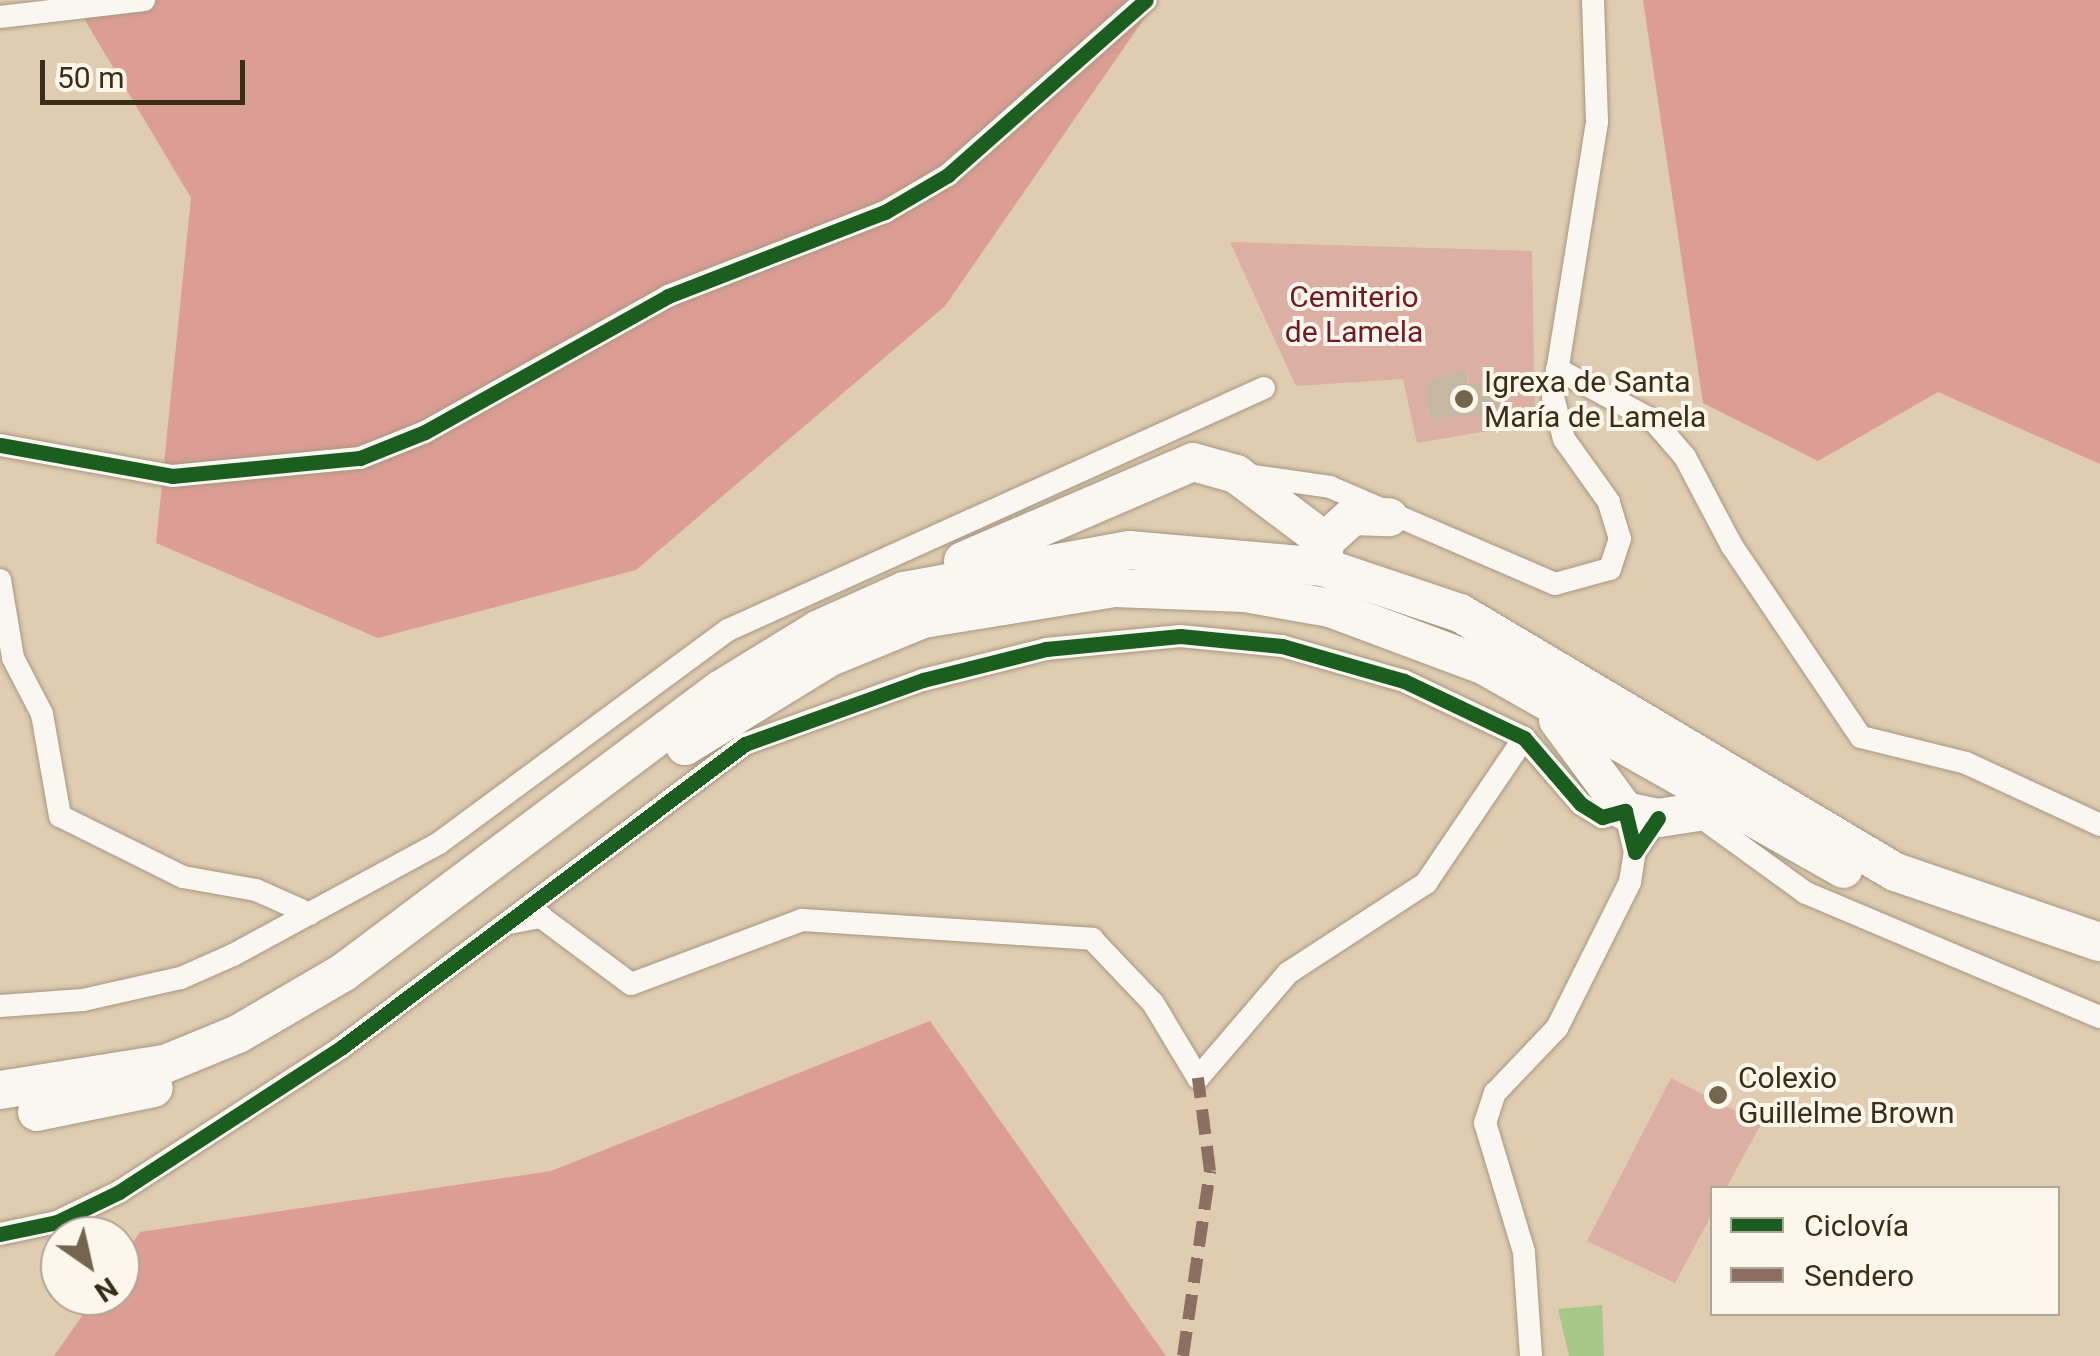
<!DOCTYPE html>
<meta charset="utf-8">
<style>
body{margin:0}
#map{position:relative;width:2100px;height:1356px;overflow:hidden;background:#dfccb1;font-family:Roboto,sans-serif}
div>[style]{position:absolute}
.green>*{inset:0;background:#dbafa4}
.forest>*{inset:0;background:#db9d94}
.water>*{inset:0;background:#a8c88a}
.building>*{inset:0;background:#c6b7a1}
.roads{filter:drop-shadow(0 0 2px #a69882) drop-shadow(0 0 2px #a69882)}
.minor>*{height:22px;margin:-11px;padding:0 11px;transform-origin:11px;border-radius:11px;background:#faf7f3}
.primary>*{height:38px;margin:-19px;padding:0 19px;transform-origin:19px;border-radius:19px;background:#faf7f3}
.quiet>*{height:12px;margin-top:-6px;transform-origin:0;background:repeating-linear-gradient(90deg,#8d6e63 0 25px,transparent 0 37px)}
.cycleway>*{height:15px;margin:-7.5px;padding:0 7.5px;transform-origin:7.5px;border-radius:7.5px;background:#1b5e20}
.dots>*{width:28px;height:28px;translate:-50% -50%;box-sizing:border-box;border:5px solid #fdf6eb;border-radius:50%}
span{translate:-50% -50%;white-space:nowrap;text-align:center;line-height:1.15;-webkit-text-stroke:8px #fdf6eb;paint-order:stroke}
.park-label{font-size:30px;color:#701927}
.poi-label{font-size:30px;color:#3b2e19}
.left{translate:0 -50%;text-align:left}
.legend{position:absolute;left:1710px;top:1186px;width:350px;height:130px;box-sizing:border-box;background:#fdf6eb;border:2px solid #afa697;margin:0;padding:12px 18px;list-style:none;font-size:30px;color:#3b2e19}
.legend li{display:flex;align-items:center;gap:20px;height:50px}
.legend b{width:50px;border:2px solid #afa697}
.north{position:absolute;left:40px;top:1216px;width:100px;height:100px;box-sizing:border-box;background:#fdf6eb;border:2px solid #afa697;border-radius:50%;rotate:146deg;font-size:28px;font-weight:700;line-height:40px;text-align:center;color:#3b2e19}
.north::after{content:'';display:block;margin:auto;width:35px;height:45px;background:#74654e;clip-path:polygon(50% 0,100% 100%,50% 72%,0 100%)}
.scale{position:absolute;left:40px;top:60px;width:205px;height:45px;box-sizing:border-box;border:5px solid #3b2e19;border-top:0;padding-left:12px;font-size:30px;line-height:35px;white-space:nowrap;color:#3b2e19;-webkit-text-stroke:8px #fdf6eb;paint-order:stroke}
</style>
<div id="map">
<div class="green">
<div style="clip-path:polygon(evenodd,1230px 242px,1532px 251px,1535px 423px,1417px 443px,1403px 379px,1296px 386px,1230px 242px,1467px 369px,1469px 384px,1499px 383px,1501px 413px,1429px 418px,1427px 382px,1467px 369px)"></div>
<div style="clip-path:polygon(1671px 1078px,1761px 1124px,1726px 1188px,1712px 1188px,1712px 1214px,1675px 1283px,1587px 1241px)"></div>
</div>
<div class="forest">
<div style="clip-path:polygon(73px 0,1157px 0,945px 306px,636px 570px,378px 638px,156px 543px,191px 198px)"></div>
<div style="clip-path:polygon(1643px 0,2100px 0,2100px 464px,1938px 392px,1818px 461px,1703px 403px)"></div>
<div style="clip-path:polygon(930px 1021px,1166px 1356px,54px 1356px,96px 1296px,120px 1296px,120px 1261px,140px 1232px,551px 1171px)"></div>
</div>
<div class="water">
<div style="clip-path:polygon(1602px 1305px,1604px 1356px,1569px 1356px,1558px 1309px)"></div>
</div>
<div class="building">
<div style="clip-path:polygon(1467px 369px,1468px 384px,1499px 382px,1501px 414px,1429px 418px,1427px 382px)"></div>
</div>
<div class="roads">
<div class="minor">
<div style="left:0;top:17px;width:145px;rotate:-6.7deg"></div>
<div style="left:1557px;top:369px;width:110px;rotate:28.2deg"></div>
<div style="left:1654px;top:421px;width:48px;rotate:49.3deg"></div>
<div style="left:1685px;top:457px;width:101px;rotate:62.2deg"></div>
<div style="left:1732px;top:546px;width:230px;rotate:56deg"></div>
<div style="left:1861px;top:737px;width:108px;rotate:13.9deg"></div>
<div style="left:1966px;top:763px;width:148px;rotate:24.8deg"></div>
<div style="left:0;top:445px;width:175px;rotate:10.2deg"></div>
<div style="left:172px;top:476px;width:189px;rotate:-5.5deg"></div>
<div style="left:360px;top:458px;width:70px;rotate:-21.8deg"></div>
<div style="left:425px;top:432px;width:278px;rotate:-29.2deg"></div>
<div style="left:668px;top:296px;width:233px;rotate:-21.2deg"></div>
<div style="left:885px;top:212px;width:73px;rotate:-30.4deg"></div>
<div style="left:948px;top:175px;width:264px;rotate:-41.5deg"></div>
<div style="left:1246px;top:475px;width:85px;rotate:8.1deg"></div>
<div style="left:1330px;top:487px;width:245px;rotate:23.3deg"></div>
<div style="left:1555px;top:584px;width:57px;rotate:-15.3deg"></div>
<div style="left:1610px;top:569px;width:32px;rotate:-72deg"></div>
<div style="left:1620px;top:539px;width:39px;rotate:-107deg"></div>
<div style="left:1609px;top:502px;width:77px;rotate:-125.5deg"></div>
<div style="left:1564px;top:439px;width:43px;rotate:-104.7deg"></div>
<div style="left:1553px;top:397px;width:279px;rotate:-80.9deg"></div>
<div style="left:1597px;top:121px;width:121px;rotate:-91.9deg"></div>
<div style="left:0;top:580px;width:79px;rotate:80.5deg"></div>
<div style="left:13px;top:658px;width:63px;rotate:62.6deg"></div>
<div style="left:42px;top:714px;width:104px;rotate:80deg"></div>
<div style="left:60px;top:816px;width:137px;rotate:26.4deg"></div>
<div style="left:183px;top:877px;width:74px;rotate:10.1deg"></div>
<div style="left:256px;top:890px;width:59px;rotate:24deg"></div>
<div style="left:1690px;top:809px;width:143px;rotate:35.9deg"></div>
<div style="left:1806px;top:893px;width:319px;rotate:22.9deg"></div>
<div style="left:509px;top:923px;width:33px;rotate:-11deg"></div>
<div style="left:541px;top:917px;width:112px;rotate:36.7deg"></div>
<div style="left:631px;top:984px;width:183px;rotate:-20.5deg"></div>
<div style="left:802px;top:920px;width:291px;rotate:3.7deg"></div>
<div style="left:1092px;top:939px;width:88px;rotate:46.4deg"></div>
<div style="left:1153px;top:1003px;width:87px;rotate:59deg"></div>
<div style="left:1198px;top:1078px;width:138px;rotate:-49.4deg"></div>
<div style="left:1288px;top:973px;width:165px;rotate:-33.1deg"></div>
<div style="left:1426px;top:883px;width:175px;rotate:-55.9deg"></div>
<div style="left:0;top:1006px;width:83px;rotate:-4.1deg"></div>
<div style="left:83px;top:1000px;width:100px;rotate:-12.7deg"></div>
<div style="left:181px;top:978px;width:57px;rotate:-23.9deg"></div>
<div style="left:233px;top:955px;width:234px;rotate:-28.5deg"></div>
<div style="left:439px;top:843px;width:359px;rotate:-36.4deg"></div>
<div style="left:728px;top:630px;width:588px;rotate:-24.3deg"></div>
<div style="left:0;top:1234px;width:58px;rotate:-11.9deg"></div>
<div style="left:57px;top:1222px;width:69px;rotate:-25.8deg"></div>
<div style="left:119px;top:1192px;width:266px;rotate:-33deg"></div>
<div style="left:342px;top:1047px;width:504px;rotate:-36.94deg"></div>
<div style="left:745px;top:744px;width:189px;rotate:-19.8deg"></div>
<div style="left:923px;top:680px;width:127px;rotate:-14.1deg"></div>
<div style="left:1046px;top:649px;width:135px;rotate:-5.5deg"></div>
<div style="left:1180px;top:636px;width:102px;rotate:5.6deg"></div>
<div style="left:1282px;top:646px;width:127px;rotate:16deg"></div>
<div style="left:1404px;top:681px;width:133px;rotate:25.4deg"></div>
<div style="left:1524px;top:738px;width:87px;rotate:49.2deg"></div>
<div style="left:1581px;top:804px;width:25px;rotate:32deg"></div>
<div style="left:1602px;top:817px;width:24px;rotate:-15deg"></div>
<div style="left:1625px;top:811px;width:42px;rotate:76.3deg"></div>
<div style="left:1635px;top:852px;width:41px;rotate:-55.9deg"></div>
<div style="left:1531px;top:1356px;width:104px;rotate:-93.9deg"></div>
<div style="left:1524px;top:1252px;width:135px;rotate:-106.8deg"></div>
<div style="left:1485px;top:1123px;width:32px;rotate:-72deg"></div>
<div style="left:1495px;top:1093px;width:90px;rotate:-46.4deg"></div>
<div style="left:1557px;top:1028px;width:163px;rotate:-63.4deg"></div>
<div style="left:1630px;top:882px;width:30px;rotate:-81deg"></div>
</div>
<div class="primary">
<div style="left:963px;top:561px;width:250px;rotate:-23.3deg"></div>
<div style="left:1193px;top:462px;width:45px;rotate:15.6deg"></div>
<div style="left:1236px;top:474px;width:111px;rotate:37deg"></div>
<div style="left:1323px;top:564px;width:23px;rotate:-85deg"></div>
<div style="left:1325px;top:541px;width:38px;rotate:-42deg"></div>
<div style="left:1353px;top:516px;width:36px;rotate:2deg"></div>
<div style="left:1558px;top:720px;width:113px;rotate:53.6deg"></div>
<div style="left:1625px;top:811px;width:34px;rotate:12deg"></div>
<div style="left:1658px;top:818px;width:67px;rotate:-8.6deg"></div>
<div style="left:685px;top:746px;width:168px;rotate:-31.6deg"></div>
<div style="left:828px;top:658px;width:103px;rotate:-22.3deg"></div>
<div style="left:923px;top:619px;width:194px;rotate:-9.2deg"></div>
<div style="left:1115px;top:588px;width:130px;rotate:2.2deg"></div>
<div style="left:1245px;top:593px;width:86px;rotate:10deg"></div>
<div style="left:1330px;top:608px;width:165px;rotate:20.5deg"></div>
<div style="left:1485px;top:666px;width:412px;rotate:29.5deg"></div>
<div style="left:0;top:1090px;width:167px;rotate:-9deg"></div>
<div style="left:165px;top:1064px;width:79px;rotate:-22.3deg"></div>
<div style="left:238px;top:1034px;width:123px;rotate:-30.3deg"></div>
<div style="left:344px;top:972px;width:470px;rotate:-36.9deg"></div>
<div style="left:720px;top:690px;width:116px;rotate:-31.6deg"></div>
<div style="left:819px;top:629px;width:93px;rotate:-24.1deg"></div>
<div style="left:904px;top:591px;width:229px;rotate:-10.3deg"></div>
<div style="left:1129px;top:550px;width:195px;rotate:5deg"></div>
<div style="left:1323px;top:567px;width:145px;rotate:18.6deg"></div>
<div style="left:1460px;top:613px;width:506px;rotate:30.77deg"></div>
<div style="left:1895px;top:872px;width:217px;rotate:18.9deg"></div>
<div style="left:37px;top:1112px;width:119px;rotate:-11.6deg"></div>
</div>
</div>
<div class="quiet">
<div style="left:1183px;top:1356px;width:187px;rotate:-81.7deg"></div>
<div style="left:1210px;top:1171px;width:94px;rotate:-97.4deg"></div>
</div>
<div class="cycleway">
<div style="left:0;top:445px;width:175px;rotate:10.2deg"></div>
<div style="left:172px;top:476px;width:189px;rotate:-5.5deg"></div>
<div style="left:360px;top:458px;width:70px;rotate:-21.8deg"></div>
<div style="left:425px;top:432px;width:278px;rotate:-29.2deg"></div>
<div style="left:668px;top:296px;width:233px;rotate:-21.2deg"></div>
<div style="left:885px;top:212px;width:73px;rotate:-30.4deg"></div>
<div style="left:948px;top:175px;width:264px;rotate:-41.5deg"></div>
<div style="left:0;top:1234px;width:58px;rotate:-11.9deg"></div>
<div style="left:57px;top:1222px;width:69px;rotate:-25.8deg"></div>
<div style="left:119px;top:1192px;width:266px;rotate:-33deg"></div>
<div style="left:342px;top:1047px;width:504px;rotate:-36.94deg"></div>
<div style="left:745px;top:744px;width:189px;rotate:-19.8deg"></div>
<div style="left:923px;top:680px;width:127px;rotate:-14.1deg"></div>
<div style="left:1046px;top:649px;width:135px;rotate:-5.5deg"></div>
<div style="left:1180px;top:636px;width:102px;rotate:5.6deg"></div>
<div style="left:1282px;top:646px;width:127px;rotate:16deg"></div>
<div style="left:1404px;top:681px;width:133px;rotate:25.4deg"></div>
<div style="left:1524px;top:738px;width:87px;rotate:49.2deg"></div>
<div style="left:1581px;top:804px;width:25px;rotate:32deg"></div>
<div style="left:1602px;top:817px;width:24px;rotate:-15deg"></div>
<div style="left:1625px;top:811px;width:42px;rotate:76.3deg"></div>
<div style="left:1635px;top:852px;width:41px;rotate:-55.9deg"></div>
</div>
<div class="dots">
<div style="left:1464px;top:399px;background:#74654e"></div>
<div style="left:1718px;top:1095px;background:#74654e"></div>
</div>
<div class="park-label">
<span style="left:1354px;top:314px">Cemiterio<br>de Lamela</span>
</div>
<div class="poi-label">
<span class="left" style="left:1484px;top:399px">Igrexa de Santa<br>María de Lamela</span>
<span class="left" style="left:1738px;top:1095px">Colexio<br>Guillelme Brown</span>
</div>
<ul class="legend">
<li><b style="height:12px;background:#1b5e20"></b>Ciclovía</li>
<li><b style="height:12px;background:#8d6e63"></b>Sendero</li>
</ul>
<div class="north">N</div>
<div class="scale">50 m</div>
</div>
